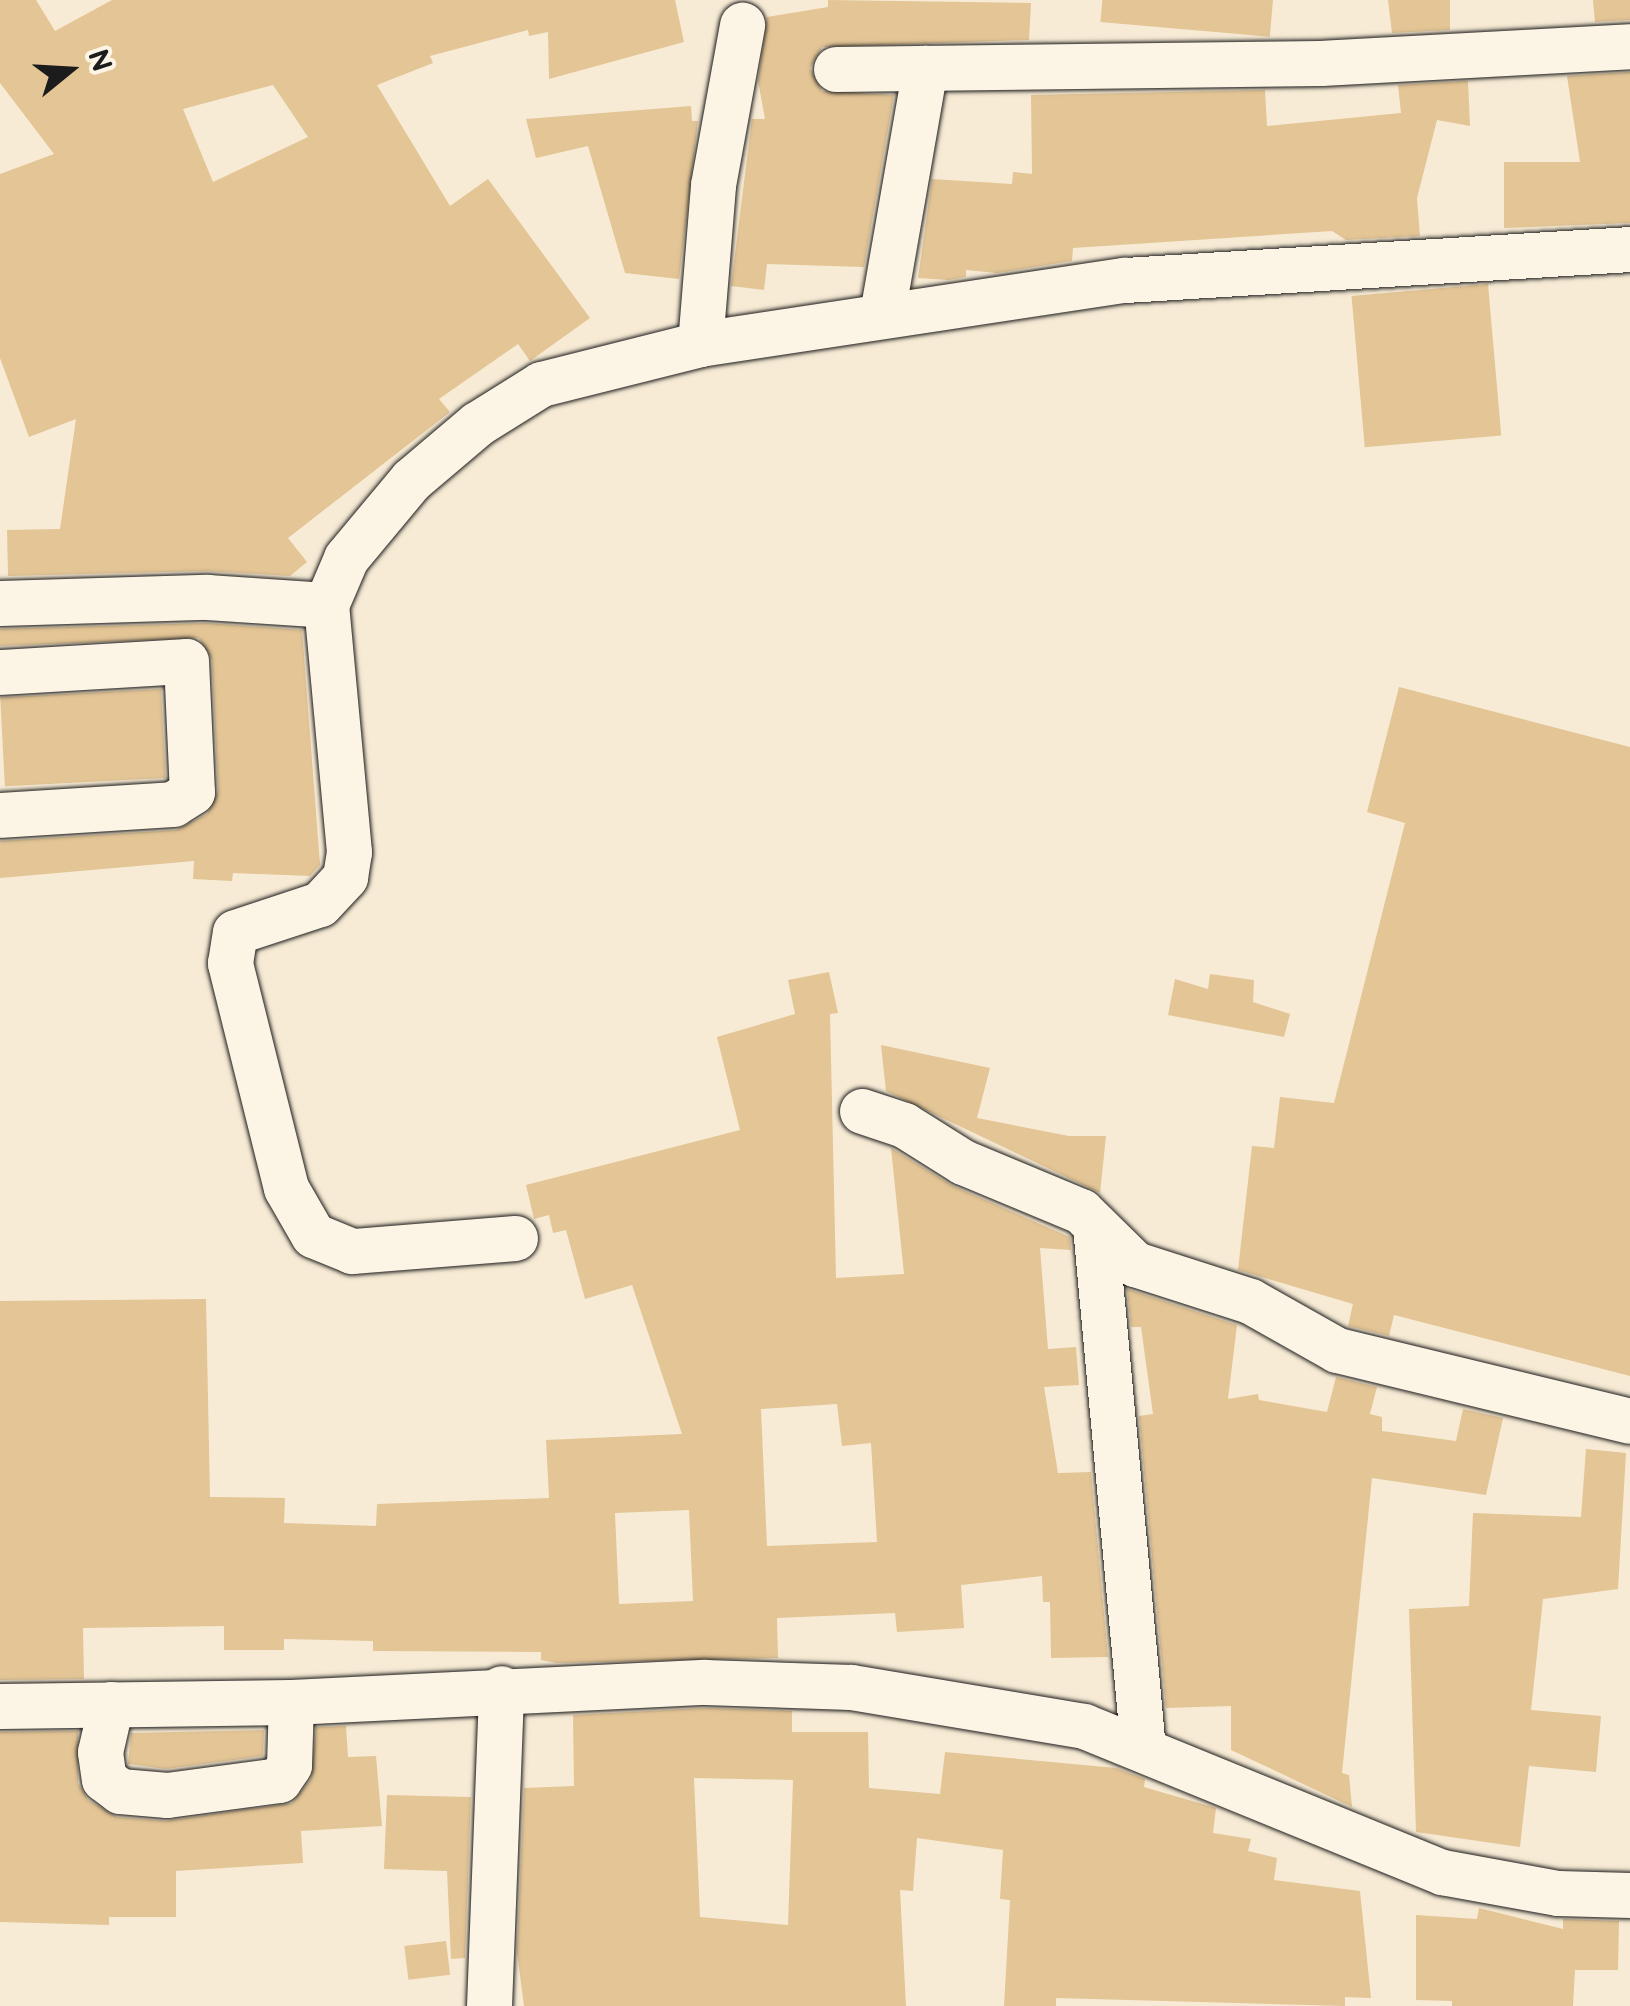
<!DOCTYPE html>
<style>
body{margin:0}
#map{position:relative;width:1630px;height:2006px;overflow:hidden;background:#f7ebd5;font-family:"Balsamiq Sans",sans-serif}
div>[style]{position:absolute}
.building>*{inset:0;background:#e3c596;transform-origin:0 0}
.roads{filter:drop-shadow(0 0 2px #1c1c1c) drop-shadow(0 0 2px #1c1c1c)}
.street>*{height:45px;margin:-22.5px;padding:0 22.5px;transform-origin:22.5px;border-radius:22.5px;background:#fcf5e5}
span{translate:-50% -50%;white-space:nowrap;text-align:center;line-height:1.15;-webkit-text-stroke:8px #fcf5e5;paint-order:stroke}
.north{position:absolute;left:20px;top:20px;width:100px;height:100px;-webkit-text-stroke:8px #fcf5e5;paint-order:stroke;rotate:72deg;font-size:28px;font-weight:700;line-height:40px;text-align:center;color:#1c1c1c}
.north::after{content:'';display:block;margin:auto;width:35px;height:45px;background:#1c1c1c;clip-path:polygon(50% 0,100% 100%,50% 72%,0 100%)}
</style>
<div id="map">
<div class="building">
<div style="clip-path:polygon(evenodd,0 0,36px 0,55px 31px,112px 0,675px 0,684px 42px,549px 79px,548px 32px,529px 36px,528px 30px,430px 56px,433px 63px,377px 85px,450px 206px,488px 179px,590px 318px,530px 361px,518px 344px,439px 399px,450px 412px,288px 538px,307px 562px,290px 576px,206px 571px,8px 576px,7px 530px,60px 529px,76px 419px,29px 437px,0 358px,0 174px,54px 154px,0 83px,0 0,273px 85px,308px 137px,213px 182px,183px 109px,273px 85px)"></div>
<div style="clip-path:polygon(828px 0,1031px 3px,1029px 40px,822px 47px,810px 68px,822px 91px,894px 95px,864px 267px,767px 264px,764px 290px,731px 286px,752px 119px,765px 119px,758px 81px,767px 17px,828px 7px)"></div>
<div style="left:1273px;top:0;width:37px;height:170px;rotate:95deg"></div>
<div style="clip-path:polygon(1388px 0,1450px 0,1450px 30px,1392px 33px)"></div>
<div style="clip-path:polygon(1593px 0,1630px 0,1630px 20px,1595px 22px)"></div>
<div style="clip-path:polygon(1630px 72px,1630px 223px,1504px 228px,1504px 162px,1580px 162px,1567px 76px)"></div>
<div style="clip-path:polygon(1468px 81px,1470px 126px,1437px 120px,1417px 198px,1420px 236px,1346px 240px,1332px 231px,1073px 248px,1072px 261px,997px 273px,966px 270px,966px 277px,949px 280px,918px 278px,932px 179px,1012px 184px,1013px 172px,1032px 174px,1031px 95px,1265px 90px,1267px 126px,1401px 113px,1398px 85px)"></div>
<div style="clip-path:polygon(691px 106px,692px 121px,698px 121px,679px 279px,625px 273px,588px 146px,536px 158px,526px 119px)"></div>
<div style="left:1488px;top:284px;width:152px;height:137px;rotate:85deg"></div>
<div style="clip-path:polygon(206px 623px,302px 630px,320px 865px,310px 876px,233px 873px,232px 881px,193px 879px,194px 861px,0 878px,0 841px,176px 830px,207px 814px,218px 791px,212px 660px,199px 638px,0 646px,0 629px)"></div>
<div style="clip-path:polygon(1399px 687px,1630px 747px,1630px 1376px,1394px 1315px,1389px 1336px,1348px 1326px,1353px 1304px,1238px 1270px,1252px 1146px,1274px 1148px,1280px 1097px,1334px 1103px,1405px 823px,1367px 812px)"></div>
<div style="left:161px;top:689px;width:89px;height:161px;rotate:87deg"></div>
<div style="clip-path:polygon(evenodd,829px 972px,838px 1013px,830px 1014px,836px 1278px,904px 1274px,891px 1148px,953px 1186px,1070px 1237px,1071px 1250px,1040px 1248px,1048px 1349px,1076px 1347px,1079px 1385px,1044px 1387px,1058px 1473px,1091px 1472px,1108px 1657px,1051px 1658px,1050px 1602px,1043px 1602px,1042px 1576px,961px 1585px,964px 1628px,897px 1632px,895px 1613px,777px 1618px,778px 1658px,556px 1663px,541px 1660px,541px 1652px,373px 1651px,373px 1641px,284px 1639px,284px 1650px,224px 1650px,224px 1626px,83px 1628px,84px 1679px,0 1680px,0 1301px,206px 1299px,210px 1497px,285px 1498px,284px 1523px,376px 1526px,377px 1504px,549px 1498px,546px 1440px,682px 1434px,632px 1285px,585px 1299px,566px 1230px,553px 1233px,549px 1215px,534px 1219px,526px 1185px,740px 1130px,717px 1037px,795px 1014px,788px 980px,829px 972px,837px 1404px,842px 1446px,871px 1443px,877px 1542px,767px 1546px,761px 1409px,837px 1404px,829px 972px,689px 1510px,693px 1601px,619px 1604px,615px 1513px,689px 1510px)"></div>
<div style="clip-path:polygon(1210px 974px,1254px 980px,1253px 1002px,1290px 1014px,1284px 1037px,1168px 1015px,1175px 979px,1208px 989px)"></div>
<div style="clip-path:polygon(881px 1045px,990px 1068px,977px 1118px,1069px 1136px,1106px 1136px,1100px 1193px,886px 1091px)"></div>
<div style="clip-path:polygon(1127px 1289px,1237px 1325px,1228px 1399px,1258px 1394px,1259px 1400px,1327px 1412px,1336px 1377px,1377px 1387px,1370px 1414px,1382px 1417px,1382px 1431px,1456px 1441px,1463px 1409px,1503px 1418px,1486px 1495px,1372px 1478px,1342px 1773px,1349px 1775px,1352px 1807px,1231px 1750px,1231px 1706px,1166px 1708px,1139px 1416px,1153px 1414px,1141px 1327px,1131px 1327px)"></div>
<div style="clip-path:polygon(1586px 1449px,1626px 1453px,1618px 1589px,1543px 1599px,1531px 1710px,1601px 1716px,1596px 1772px,1529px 1766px,1520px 1847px,1416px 1832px,1409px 1609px,1469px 1606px,1473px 1513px,1581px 1517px)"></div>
<div style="clip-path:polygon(evenodd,705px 1708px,792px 1711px,792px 1732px,868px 1732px,869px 1788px,940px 1794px,945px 1752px,1116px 1768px,1145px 1779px,1144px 1787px,1216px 1808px,1213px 1833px,1251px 1839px,1248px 1851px,1277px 1858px,1274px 1880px,1360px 1891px,1371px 1998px,1345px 1997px,1345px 2006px,1056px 1998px,1056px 2006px,1004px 2006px,1010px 1900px,1000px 1899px,1003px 1850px,917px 1838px,913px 1891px,900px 1890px,906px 2006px,524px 2006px,517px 1953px,524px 1788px,574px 1786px,573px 1715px,705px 1708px,694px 1778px,793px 1780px,788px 1925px,700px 1917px,694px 1778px)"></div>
<div style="clip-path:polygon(346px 1726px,348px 1757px,376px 1756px,382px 1826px,301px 1831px,303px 1863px,176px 1871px,176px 1917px,109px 1917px,109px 1925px,0 1922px,0 1732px,78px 1731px,78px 1783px,88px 1800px,117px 1817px,165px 1821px,292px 1803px,311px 1779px,316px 1727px)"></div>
<div style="clip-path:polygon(264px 1730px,263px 1756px,166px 1769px,128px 1764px,131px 1733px)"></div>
<div style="clip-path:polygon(387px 1795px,471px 1797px,465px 1958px,451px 1959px,447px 1871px,384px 1869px)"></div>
<div style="clip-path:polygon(1479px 1908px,1563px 1929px,1563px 1919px,1619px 1921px,1618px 1970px,1575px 1970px,1573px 2006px,1452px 2006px,1452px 2001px,1416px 2000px,1416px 1915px,1477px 1919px)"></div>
<div style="left:446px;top:1941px;width:34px;height:42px;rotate:83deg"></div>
</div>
<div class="roads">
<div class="street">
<div style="left:836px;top:69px;width:484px;rotate:-0.7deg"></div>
<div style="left:1320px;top:63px;width:310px;rotate:-3.1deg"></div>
<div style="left:882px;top:314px;width:250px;rotate:-80.1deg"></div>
<div style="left:700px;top:344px;width:160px;rotate:-85.3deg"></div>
<div style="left:713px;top:185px;width:163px;rotate:-79.7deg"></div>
<div style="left:0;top:603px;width:207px;rotate:-1.7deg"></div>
<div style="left:207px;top:597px;width:119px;rotate:3.8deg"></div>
<div style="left:0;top:672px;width:186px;rotate:-3.4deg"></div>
<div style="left:186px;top:661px;width:131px;rotate:87.4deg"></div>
<div style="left:192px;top:792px;width:22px;rotate:148deg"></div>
<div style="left:173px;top:804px;width:173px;rotate:176.4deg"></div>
<div style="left:862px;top:1111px;width:44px;rotate:18.4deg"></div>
<div style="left:904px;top:1125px;width:70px;rotate:32.1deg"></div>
<div style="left:963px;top:1162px;width:128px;rotate:22.6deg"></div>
<div style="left:1081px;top:1211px;width:76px;rotate:44.5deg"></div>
<div style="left:1135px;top:1264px;width:121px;rotate:17.8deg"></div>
<div style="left:1250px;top:1301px;width:100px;rotate:29.4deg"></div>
<div style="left:1337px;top:1350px;width:301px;rotate:13.6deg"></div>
<div style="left:1095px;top:1226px;width:525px;rotate:84.76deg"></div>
<div style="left:515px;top:1238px;width:164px;rotate:175.4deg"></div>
<div style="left:352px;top:1251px;width:42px;rotate:-157.7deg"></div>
<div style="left:313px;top:1235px;width:54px;rotate:-119.9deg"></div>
<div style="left:286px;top:1188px;width:232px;rotate:-104deg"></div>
<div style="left:230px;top:963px;width:31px;rotate:-81deg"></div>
<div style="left:235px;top:932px;width:89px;rotate:-18.2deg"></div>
<div style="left:320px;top:904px;width:37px;rotate:-47deg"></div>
<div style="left:345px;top:877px;width:25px;rotate:-81deg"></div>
<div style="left:349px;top:852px;width:248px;rotate:-95.3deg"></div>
<div style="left:326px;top:605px;width:51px;rotate:-66.9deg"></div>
<div style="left:346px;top:558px;width:102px;rotate:-50.2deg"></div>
<div style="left:411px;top:480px;width:87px;rotate:-40.3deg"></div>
<div style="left:477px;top:424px;width:75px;rotate:-32deg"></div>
<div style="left:541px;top:384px;width:164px;rotate:-14.1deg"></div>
<div style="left:700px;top:344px;width:430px;rotate:-8.6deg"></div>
<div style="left:1125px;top:280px;width:506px;rotate:-3.51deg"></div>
<div style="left:111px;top:1704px;width:49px;rotate:102.9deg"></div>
<div style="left:100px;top:1752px;width:27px;rotate:82deg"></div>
<div style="left:104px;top:1779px;width:20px;rotate:37deg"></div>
<div style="left:120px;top:1791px;width:47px;rotate:4.9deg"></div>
<div style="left:167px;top:1795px;width:113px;rotate:-7.6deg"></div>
<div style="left:279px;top:1780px;width:18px;rotate:-56deg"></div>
<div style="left:289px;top:1765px;width:63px;rotate:-88.2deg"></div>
<div style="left:0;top:1706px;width:291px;rotate:-0.8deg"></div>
<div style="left:291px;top:1702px;width:414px;rotate:-2.8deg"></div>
<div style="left:705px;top:1682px;width:146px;rotate:2deg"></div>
<div style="left:851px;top:1687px;width:236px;rotate:9.5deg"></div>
<div style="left:1084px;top:1726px;width:387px;rotate:22.2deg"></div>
<div style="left:1442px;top:1872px;width:118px;rotate:10.3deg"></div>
<div style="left:1558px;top:1893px;width:72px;rotate:1.6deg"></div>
<div style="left:489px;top:2006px;width:318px;rotate:-87.8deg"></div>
</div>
</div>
<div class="north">N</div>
</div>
